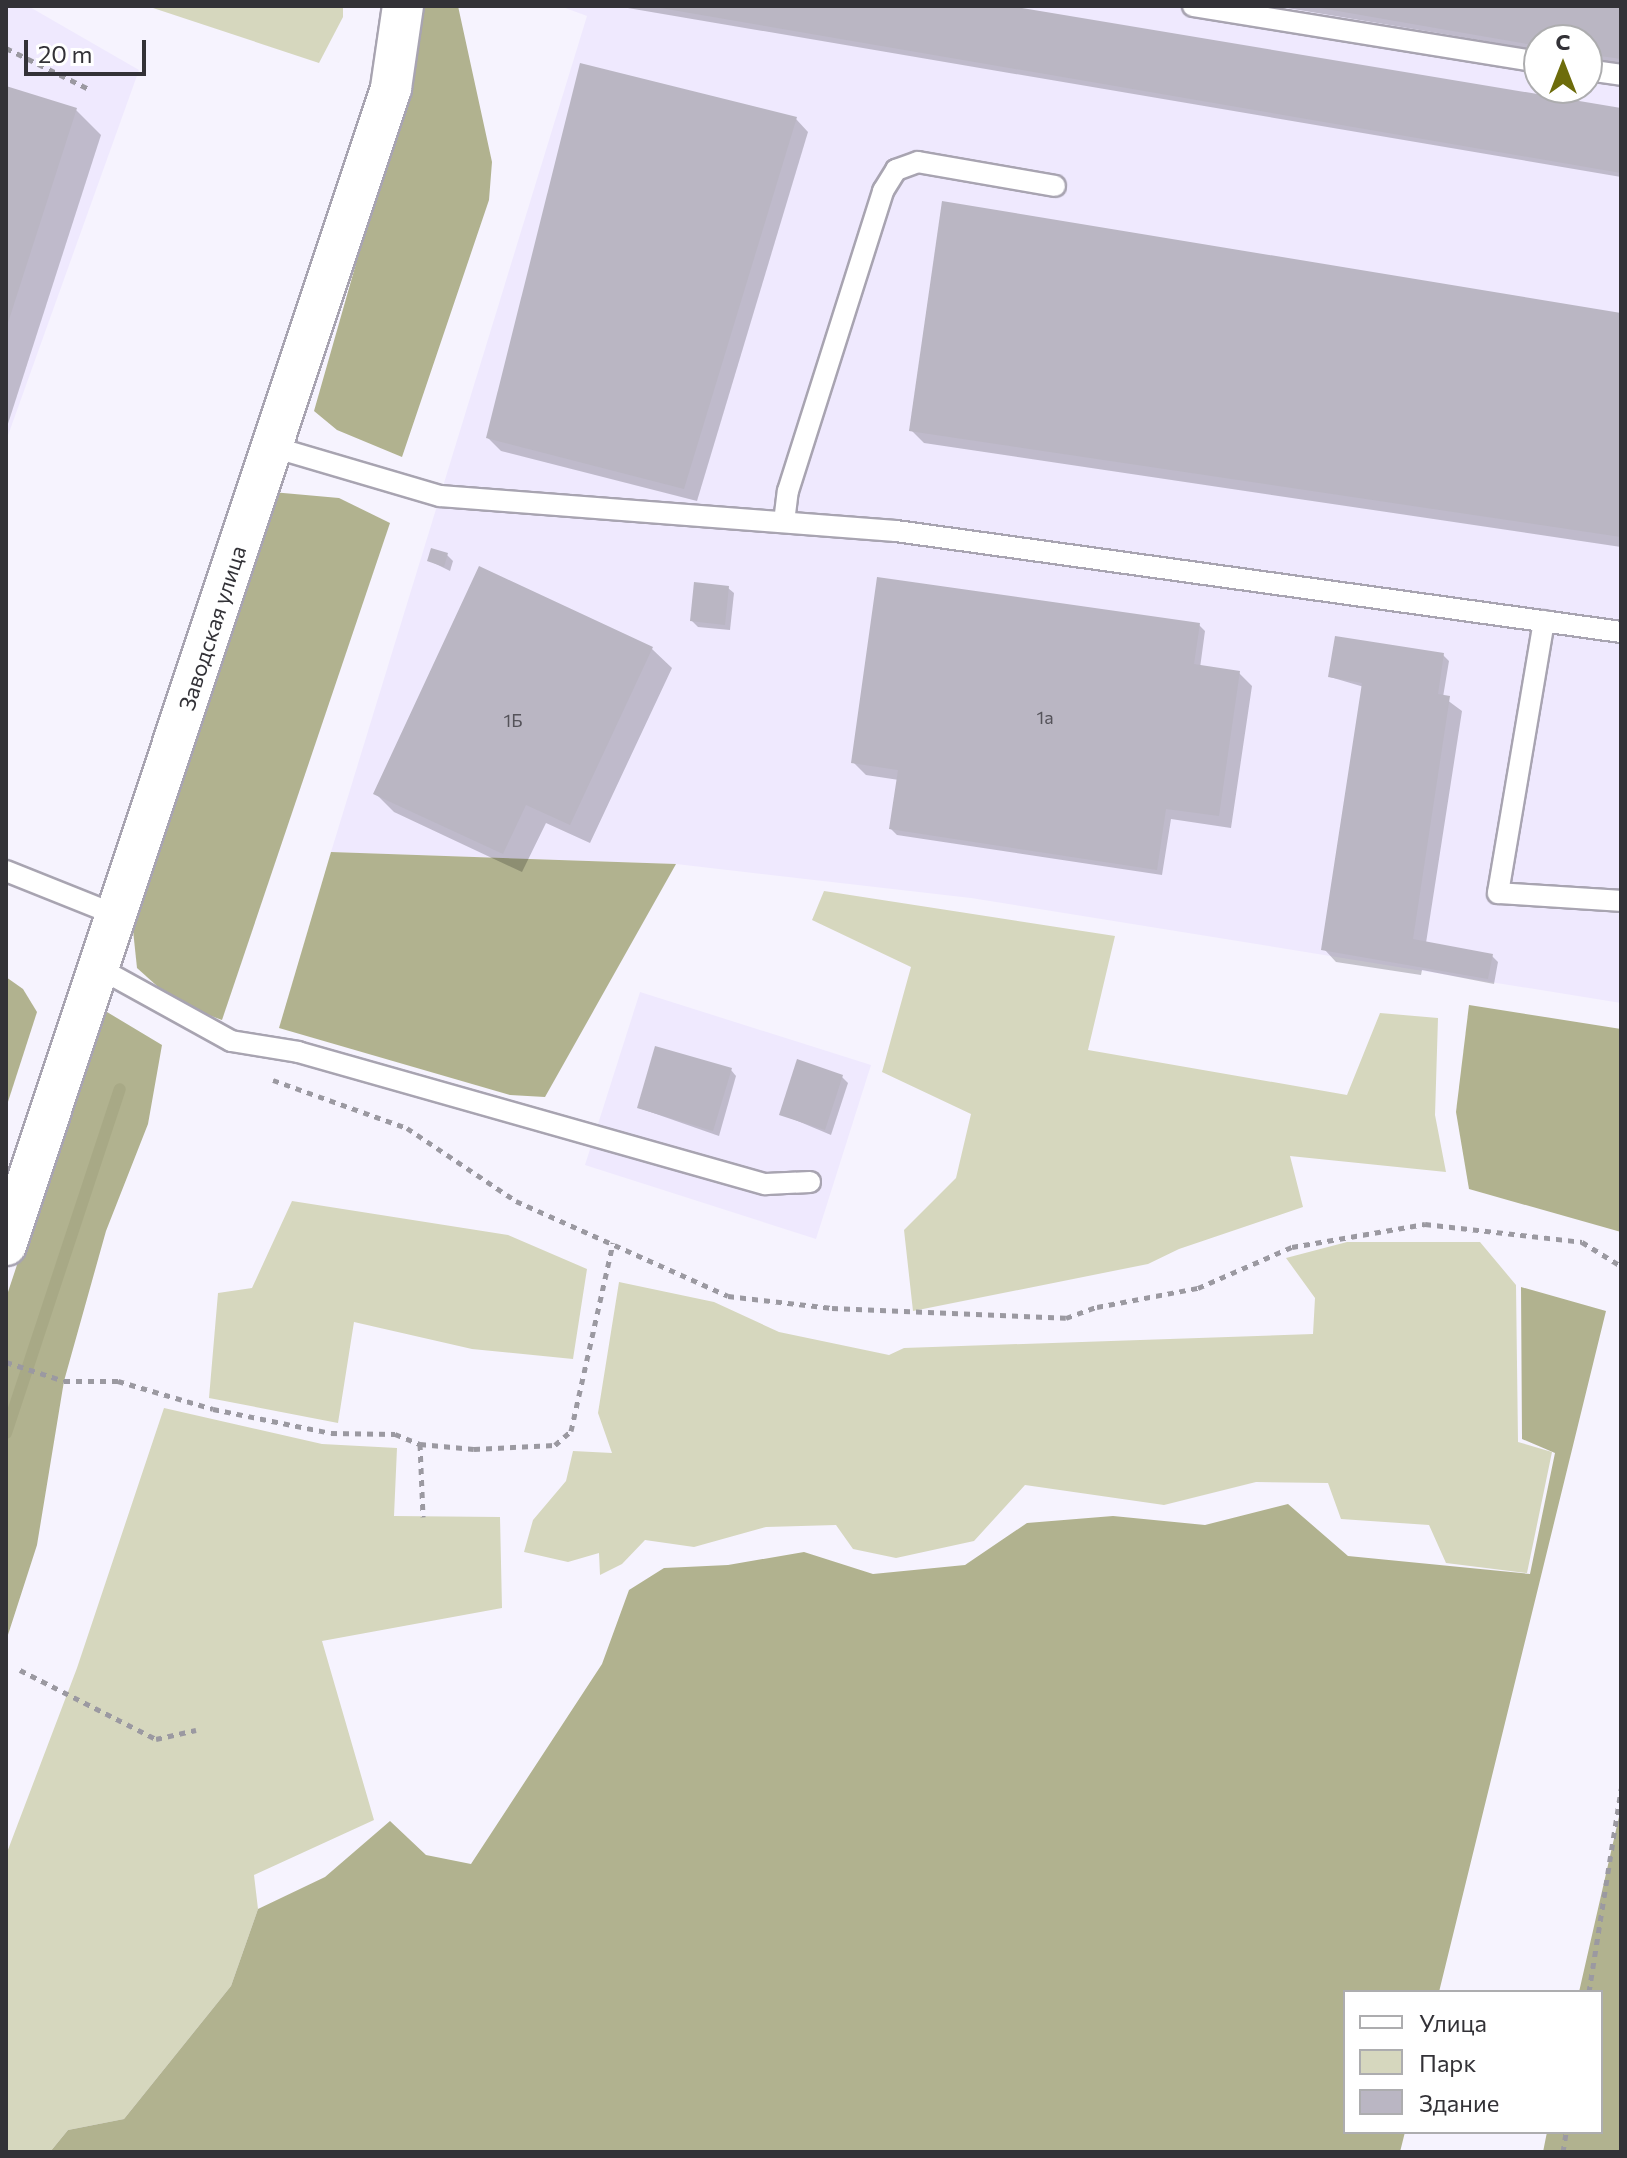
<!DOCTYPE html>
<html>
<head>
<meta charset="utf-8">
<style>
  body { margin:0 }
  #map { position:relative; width:1627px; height:2158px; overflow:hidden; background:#f6f3fe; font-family:Commissioner,sans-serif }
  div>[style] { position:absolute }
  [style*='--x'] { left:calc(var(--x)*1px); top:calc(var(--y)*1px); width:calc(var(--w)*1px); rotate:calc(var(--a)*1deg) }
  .built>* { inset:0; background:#efe9fe }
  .green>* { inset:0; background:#d6d7be }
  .forest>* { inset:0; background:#b1b28f }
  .shadow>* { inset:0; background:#0003 }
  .stream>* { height:12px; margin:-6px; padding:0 6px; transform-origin:6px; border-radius:6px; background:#a8a986 }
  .building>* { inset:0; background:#bab6c3 }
  .path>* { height:5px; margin-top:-2.5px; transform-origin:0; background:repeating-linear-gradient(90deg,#9b99a1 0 6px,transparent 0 12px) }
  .roads { filter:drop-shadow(2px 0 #a8a4b1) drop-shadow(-2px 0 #a8a4b1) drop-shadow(0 2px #a8a4b1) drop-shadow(0 -2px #a8a4b1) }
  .lane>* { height:20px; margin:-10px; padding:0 10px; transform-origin:10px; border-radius:10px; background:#fff }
  .street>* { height:40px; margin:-20px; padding:0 20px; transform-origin:20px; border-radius:20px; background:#fff }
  span { translate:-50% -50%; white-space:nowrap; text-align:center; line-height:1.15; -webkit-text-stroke:6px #fff; paint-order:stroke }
  .number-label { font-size:18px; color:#55535a }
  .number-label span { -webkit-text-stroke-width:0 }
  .street-label { font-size:22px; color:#333237 }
  .frame { position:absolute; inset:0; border:8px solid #333237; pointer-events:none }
  .legend { position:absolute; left:1343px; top:1990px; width:260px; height:144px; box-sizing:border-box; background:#fff; border:2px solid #adadaf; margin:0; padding:10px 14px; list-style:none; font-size:24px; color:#333237 }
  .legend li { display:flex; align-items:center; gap:16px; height:40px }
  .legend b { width:40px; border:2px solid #adadaf }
  .north { position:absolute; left:1523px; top:24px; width:80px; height:80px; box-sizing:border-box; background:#fff; border:2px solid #adadaf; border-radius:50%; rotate:0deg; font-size:22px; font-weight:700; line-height:32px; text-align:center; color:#333237 }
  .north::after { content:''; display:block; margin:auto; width:28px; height:36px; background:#6d6c0b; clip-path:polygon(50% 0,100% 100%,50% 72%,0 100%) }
  .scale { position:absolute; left:24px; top:40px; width:122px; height:36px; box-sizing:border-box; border:4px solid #333237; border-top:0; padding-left:10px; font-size:24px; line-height:28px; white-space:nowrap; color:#333237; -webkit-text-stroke:6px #fff; paint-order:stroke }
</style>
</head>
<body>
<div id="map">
  <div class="built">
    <i style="clip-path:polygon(6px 6px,28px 6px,139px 70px,6px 441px)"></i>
    <i style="clip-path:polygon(evenodd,560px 6px,1621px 6px,1621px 1003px,971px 898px,676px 864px,331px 852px,587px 16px,560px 6px,1539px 40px,1587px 40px,1587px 88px,1539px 88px,1539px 40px)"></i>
    <i style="clip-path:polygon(640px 992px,871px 1065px,816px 1239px,585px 1165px)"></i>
  </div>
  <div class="green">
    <i style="clip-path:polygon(147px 6px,343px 6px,343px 17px,319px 63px)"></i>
    <i style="clip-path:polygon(824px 891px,1115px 936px,1088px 1050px,1347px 1095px,1380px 1013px,1438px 1018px,1435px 1115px,1446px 1172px,1290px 1156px,1303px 1207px,1179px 1249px,1148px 1264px,913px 1311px,904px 1230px,956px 1178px,971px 1114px,882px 1072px,911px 967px,812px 920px)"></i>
    <i style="clip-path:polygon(292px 1201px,508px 1235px,587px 1269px,573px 1359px,472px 1349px,354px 1322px,338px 1423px,209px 1398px,218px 1293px,252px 1288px)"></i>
    <i style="clip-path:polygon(1347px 1242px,1480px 1242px,1516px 1285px,1518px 1442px,1552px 1452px,1527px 1573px,1446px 1563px,1429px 1525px,1341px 1519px,1328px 1483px,1256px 1482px,1164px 1505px,1025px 1485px,974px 1541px,896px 1558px,853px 1549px,836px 1525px,766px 1527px,694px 1547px,645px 1540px,622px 1564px,600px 1575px,599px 1553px,568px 1562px,524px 1552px,533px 1520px,566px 1481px,573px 1451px,612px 1453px,598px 1413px,619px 1282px,714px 1302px,779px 1332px,889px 1355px,904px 1348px,1313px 1334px,1315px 1298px,1286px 1258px)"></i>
    <i style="clip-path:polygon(164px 1408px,322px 1444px,397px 1448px,394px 1516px,500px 1517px,502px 1608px,322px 1641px,374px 1820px,254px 1875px,258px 1909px,231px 1986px,124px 2119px,68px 2130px,50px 2152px,6px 2152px,6px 1855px,77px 1668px)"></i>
  </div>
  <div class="forest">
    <i style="clip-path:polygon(418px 6px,458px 6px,492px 162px,489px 200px,402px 457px,337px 430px,314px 411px,408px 81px)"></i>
    <i style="clip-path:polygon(272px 492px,339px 498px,390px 523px,222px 1020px,176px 1003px,137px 968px,133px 930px)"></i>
    <i style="clip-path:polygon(331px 852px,676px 864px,545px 1097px,510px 1095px,279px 1028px)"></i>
    <i style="clip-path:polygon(6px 977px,23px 989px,37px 1012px,6px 1108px)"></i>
    <i style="clip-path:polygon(1469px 1005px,1621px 1029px,1621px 1232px,1469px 1189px,1456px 1112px)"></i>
    <i style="clip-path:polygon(102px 1009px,162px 1045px,148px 1124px,106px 1231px,64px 1381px,37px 1545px,6px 1641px,6px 1298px)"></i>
    <i style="clip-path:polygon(1521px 1287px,1606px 1311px,1439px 1992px,1345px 1992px,1345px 2132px,1405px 2132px,1400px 2152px,50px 2152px,68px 2130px,124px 2119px,231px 1986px,258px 1909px,325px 1877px,390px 1821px,426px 1855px,471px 1864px,602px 1664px,629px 1590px,664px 1568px,728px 1565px,804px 1552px,873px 1574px,965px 1565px,1027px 1523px,1113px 1516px,1205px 1525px,1288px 1504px,1348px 1556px,1530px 1574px,1555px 1453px,1522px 1439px)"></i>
    <i style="clip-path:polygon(1621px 1808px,1621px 2152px,1543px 2152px,1547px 2132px,1601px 2132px,1601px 1992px,1579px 1992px)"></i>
  </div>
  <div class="shadow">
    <i style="clip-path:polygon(616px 6px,998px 6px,1621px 110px,1621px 177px)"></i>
    <i style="clip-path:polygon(1275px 6px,1621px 6px,1621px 63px,1587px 58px,1587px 40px,1539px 40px,1539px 50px)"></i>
    <i style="clip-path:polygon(6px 88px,76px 110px,101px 135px,6px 430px)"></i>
    <i style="clip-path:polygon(796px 119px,808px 132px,697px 501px,501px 451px,488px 438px)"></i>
    <i style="clip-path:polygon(1621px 315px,1621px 547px,924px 443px,911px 430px)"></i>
    <i style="clip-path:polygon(447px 555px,453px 561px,450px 571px,430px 561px)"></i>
    <i style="clip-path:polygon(480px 569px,652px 649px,672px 668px,590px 843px,546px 823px,522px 872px,394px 812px,375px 793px)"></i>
    <i style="clip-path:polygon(728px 588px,734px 593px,730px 630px,698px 627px,692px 621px)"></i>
    <i style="clip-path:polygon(1199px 625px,1205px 631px,1200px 668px,1239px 673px,1252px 686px,1231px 828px,1171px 819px,1162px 875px,897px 835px,891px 829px,899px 780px,866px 775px,853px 762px)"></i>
    <i style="clip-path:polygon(1443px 655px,1449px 661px,1443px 697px,1462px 711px,1426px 943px,1492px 956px,1498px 962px,1494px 984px,1422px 970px,1421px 975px,1336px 962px,1324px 949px,1364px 687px,1330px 677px)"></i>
    <i style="clip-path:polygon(731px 1070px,736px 1076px,719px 1136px,639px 1108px)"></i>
    <i style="clip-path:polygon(842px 1077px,848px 1083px,831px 1135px,781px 1114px)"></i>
  </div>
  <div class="stream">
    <i style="--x:6;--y:1433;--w:362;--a:-71.7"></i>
  </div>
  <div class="building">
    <i style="clip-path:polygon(649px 6px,1010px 6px,1621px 108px,1621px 173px)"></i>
    <i style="clip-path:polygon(1309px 6px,1621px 6px,1621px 59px,1587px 54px,1587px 40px,1539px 40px,1539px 46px)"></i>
    <i style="clip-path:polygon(580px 63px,797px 117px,684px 489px,486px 438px)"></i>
    <i style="clip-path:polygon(6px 86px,77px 108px,7px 326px,6px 326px)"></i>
    <i style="clip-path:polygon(942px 201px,1621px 313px,1621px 537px,909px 431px)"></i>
    <i style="clip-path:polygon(431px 548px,448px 553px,444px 567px,427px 561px)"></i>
    <i style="clip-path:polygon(479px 566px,653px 647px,570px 825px,526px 805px,503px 854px,373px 794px)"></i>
    <i style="clip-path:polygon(877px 577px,1200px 623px,1194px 664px,1240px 671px,1219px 816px,1166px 809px,1157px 870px,889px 829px,898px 770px,851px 763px)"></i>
    <i style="clip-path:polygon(694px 582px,729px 586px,725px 625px,690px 621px)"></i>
    <i style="clip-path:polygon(1335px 636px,1444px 653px,1438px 694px,1450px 696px,1413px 939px,1493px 954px,1488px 979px,1321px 950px,1362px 683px,1328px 677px)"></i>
    <i style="clip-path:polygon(655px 1046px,732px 1068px,713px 1131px,637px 1108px)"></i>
    <i style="clip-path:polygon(797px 1059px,843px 1075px,825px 1130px,779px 1115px)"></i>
  </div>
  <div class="path">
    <i style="--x:6;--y:48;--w:93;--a:26.3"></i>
    <i style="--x:273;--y:1080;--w:142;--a:19.7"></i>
    <i style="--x:407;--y:1128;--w:131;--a:33.8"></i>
    <i style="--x:516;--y:1201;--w:232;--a:24.1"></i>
    <i style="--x:728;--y:1296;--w:105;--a:6.6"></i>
    <i style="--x:832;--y:1308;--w:234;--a:2.4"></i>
    <i style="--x:1066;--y:1318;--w:33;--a:-20"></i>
    <i style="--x:1097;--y:1307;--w:103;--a:-10.7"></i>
    <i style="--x:1198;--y:1288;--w:103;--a:-23.6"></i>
    <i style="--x:1292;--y:1247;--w:135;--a:-9.8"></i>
    <i style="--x:1425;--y:1224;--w:158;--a:6.5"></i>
    <i style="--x:1582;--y:1242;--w:46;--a:31.6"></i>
    <i style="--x:6;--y:1362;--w:61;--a:18.1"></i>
    <i style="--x:64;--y:1381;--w:54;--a:0"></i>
    <i style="--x:118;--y:1381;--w:99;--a:16.4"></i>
    <i style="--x:213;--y:1409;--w:120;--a:11.5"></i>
    <i style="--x:331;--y:1433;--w:64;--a:0.9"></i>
    <i style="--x:395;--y:1434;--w:27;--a:22"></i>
    <i style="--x:420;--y:1444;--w:73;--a:87.6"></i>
    <i style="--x:420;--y:1444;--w:54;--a:5.3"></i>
    <i style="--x:474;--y:1449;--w:81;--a:-2.8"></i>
    <i style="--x:555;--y:1445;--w:21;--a:-41"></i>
    <i style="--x:571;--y:1431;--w:193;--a:-77.4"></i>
    <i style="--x:20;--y:1670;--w:153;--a:26.9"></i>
    <i style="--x:156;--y:1739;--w:41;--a:-12.7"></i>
    <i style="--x:1589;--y:1992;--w:206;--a:-81"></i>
    <i style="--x:1563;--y:2152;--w:20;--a:-81"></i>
  </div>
  <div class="roads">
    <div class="lane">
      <i style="--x:1193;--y:6;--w:351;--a:9.2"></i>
      <i style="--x:1587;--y:70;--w:34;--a:8"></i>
      <i style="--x:273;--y:447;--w:174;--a:16.4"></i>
      <i style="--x:440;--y:496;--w:457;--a:4.4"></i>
      <i style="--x:896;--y:531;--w:732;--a:7.93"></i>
      <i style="--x:784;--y:522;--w:31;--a:-83"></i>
      <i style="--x:788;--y:491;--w:315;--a:-72.4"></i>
      <i style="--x:883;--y:191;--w:25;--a:-58"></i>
      <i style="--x:896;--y:170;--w:23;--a:-20"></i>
      <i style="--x:918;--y:162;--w:139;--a:9.9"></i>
      <i style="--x:1544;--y:621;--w:276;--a:99.6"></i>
      <i style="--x:1498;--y:893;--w:123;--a:3.7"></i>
      <i style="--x:6;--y:871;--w:118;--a:21.8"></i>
      <i style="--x:99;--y:968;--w:151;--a:28.9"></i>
      <i style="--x:231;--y:1041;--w:68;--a:9.3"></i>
      <i style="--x:298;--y:1052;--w:486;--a:15.8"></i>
      <i style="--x:766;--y:1184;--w:44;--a:-2.6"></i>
    </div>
    <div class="street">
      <i style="--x:6;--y:1245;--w:1219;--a:-71.59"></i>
      <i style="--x:391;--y:88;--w:83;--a:-81.7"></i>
    </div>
  </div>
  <div class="number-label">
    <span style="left:1045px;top:717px">1а</span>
    <span style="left:513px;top:720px">1Б</span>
  </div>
  <div class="street-label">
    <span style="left:212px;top:628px;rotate:-72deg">Заводская улица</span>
  </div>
  <div class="frame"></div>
  <ul class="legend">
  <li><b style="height:10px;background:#fff"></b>Улица</li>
  <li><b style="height:22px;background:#d6d7be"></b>Парк</li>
  <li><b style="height:22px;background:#bab6c3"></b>Здание</li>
  </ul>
  <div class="north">С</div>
  <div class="scale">20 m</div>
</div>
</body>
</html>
